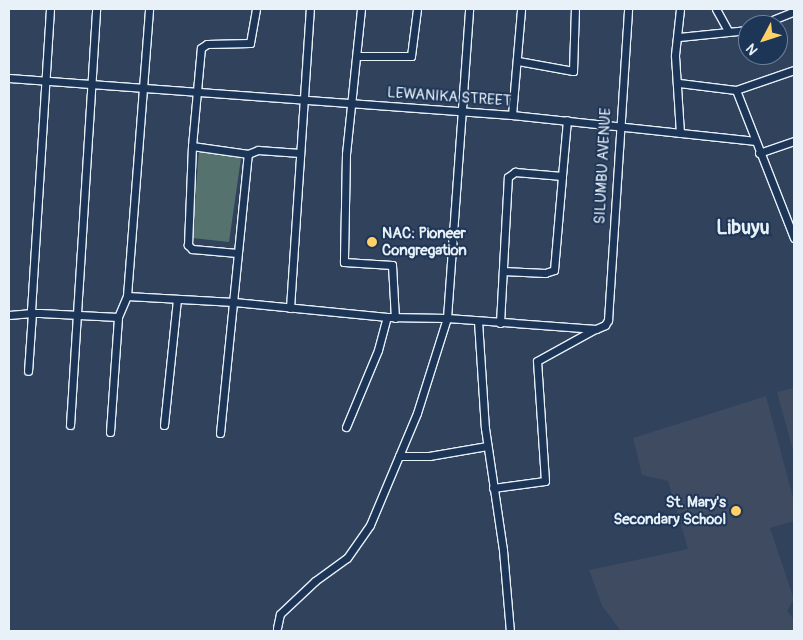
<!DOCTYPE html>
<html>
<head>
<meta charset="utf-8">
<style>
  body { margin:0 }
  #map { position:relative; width:803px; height:640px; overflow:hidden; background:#30425c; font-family:Pangolin,sans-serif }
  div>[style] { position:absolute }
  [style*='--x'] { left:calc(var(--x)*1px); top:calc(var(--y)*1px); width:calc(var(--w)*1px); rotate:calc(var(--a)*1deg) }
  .built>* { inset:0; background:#3e4b60 }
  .green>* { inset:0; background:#56726e }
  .roads { filter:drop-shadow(1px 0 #e8f1f8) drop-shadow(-1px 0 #e8f1f8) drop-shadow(0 1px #e8f1f8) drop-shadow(0 -1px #e8f1f8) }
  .minor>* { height:7px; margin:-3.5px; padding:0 3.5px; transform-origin:3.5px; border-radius:3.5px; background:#1d3557 }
  .dots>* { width:14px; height:14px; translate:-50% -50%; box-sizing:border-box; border:2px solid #1d3557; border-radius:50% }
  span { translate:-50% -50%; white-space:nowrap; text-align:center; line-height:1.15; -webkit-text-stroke:4px #1d3557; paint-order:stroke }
  .street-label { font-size:15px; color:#e8f1f8 }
  .poi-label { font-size:15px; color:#e8f1f8; font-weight:700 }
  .left { translate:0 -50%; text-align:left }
  .right { translate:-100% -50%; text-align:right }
  .district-label { font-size:20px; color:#e8f1f8; font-weight:700 }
  .frame { position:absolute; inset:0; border:10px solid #e8f1f8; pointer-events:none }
  .north { position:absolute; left:738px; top:15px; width:50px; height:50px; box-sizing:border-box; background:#1d3557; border:1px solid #6e8097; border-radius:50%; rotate:230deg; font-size:14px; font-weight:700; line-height:20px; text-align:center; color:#e8f1f8 }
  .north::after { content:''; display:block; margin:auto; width:18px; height:22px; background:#ffd166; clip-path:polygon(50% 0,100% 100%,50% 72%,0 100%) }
</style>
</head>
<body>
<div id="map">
  <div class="built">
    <i style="clip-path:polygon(794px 388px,794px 454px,777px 392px)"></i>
    <i style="clip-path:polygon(766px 396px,794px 501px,794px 521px,770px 528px,794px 599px,787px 611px,794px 619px,794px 631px,621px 631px,602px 606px,589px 570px,688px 549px,668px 481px,642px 475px,633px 438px)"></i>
  </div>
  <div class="green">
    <i style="clip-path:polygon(199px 151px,241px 158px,229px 242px,192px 238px)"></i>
  </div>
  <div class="roads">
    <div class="minor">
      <i style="--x:50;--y:9;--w:301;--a:93.6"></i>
      <i style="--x:31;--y:309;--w:4;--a:76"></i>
      <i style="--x:32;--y:313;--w:8;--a:0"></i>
      <i style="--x:40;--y:313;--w:78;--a:2.9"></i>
      <i style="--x:361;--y:9;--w:146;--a:95.9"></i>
      <i style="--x:346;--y:154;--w:108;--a:91.1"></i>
      <i style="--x:344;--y:262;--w:48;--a:3.6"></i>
      <i style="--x:392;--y:265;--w:53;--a:86.8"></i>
      <i style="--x:716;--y:9;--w:25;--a:61"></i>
      <i style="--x:760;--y:25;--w:37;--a:-22"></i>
      <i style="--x:679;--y:37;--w:69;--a:-5.8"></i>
      <i style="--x:359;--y:56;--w:52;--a:0"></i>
      <i style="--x:411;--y:56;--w:47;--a:-82.7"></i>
      <i style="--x:518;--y:61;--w:56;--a:10.3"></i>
      <i style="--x:573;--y:71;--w:62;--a:-88.2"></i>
      <i style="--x:9;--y:78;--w:504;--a:4.21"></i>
      <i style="--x:512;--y:115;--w:243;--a:6.1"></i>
      <i style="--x:679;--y:83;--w:57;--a:7"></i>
      <i style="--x:736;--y:90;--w:61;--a:-19"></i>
      <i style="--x:736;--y:90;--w:159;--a:68.6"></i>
      <i style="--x:512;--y:115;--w:106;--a:-85.1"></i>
      <i style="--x:680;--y:133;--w:78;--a:-93.7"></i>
      <i style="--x:675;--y:55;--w:46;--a:-83.8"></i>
      <i style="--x:192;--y:146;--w:57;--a:8.1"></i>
      <i style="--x:759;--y:153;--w:37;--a:-19"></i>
      <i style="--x:237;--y:253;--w:45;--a:-174.9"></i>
      <i style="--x:192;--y:249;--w:6;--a:-135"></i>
      <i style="--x:188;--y:245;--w:99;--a:-87.7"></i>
      <i style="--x:192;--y:146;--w:98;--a:-84.8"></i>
      <i style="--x:201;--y:48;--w:7;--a:-34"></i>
      <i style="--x:207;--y:44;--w:43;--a:-1.3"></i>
      <i style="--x:250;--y:43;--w:35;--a:-80"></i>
      <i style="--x:503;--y:271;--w:42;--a:2.7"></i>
      <i style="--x:545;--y:273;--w:9;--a:-18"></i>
      <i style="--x:554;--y:270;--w:94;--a:-85.1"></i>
      <i style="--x:127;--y:296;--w:107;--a:3.2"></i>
      <i style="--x:234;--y:302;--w:154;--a:5.6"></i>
      <i style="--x:387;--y:317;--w:60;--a:1"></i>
      <i style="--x:447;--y:318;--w:149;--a:4.2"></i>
      <i style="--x:596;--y:329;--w:10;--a:-24"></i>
      <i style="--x:605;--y:325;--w:6;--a:-59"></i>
      <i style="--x:608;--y:320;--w:312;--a:-86.3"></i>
      <i style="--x:290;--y:308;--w:300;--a:-86.2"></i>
      <i style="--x:9;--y:315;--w:23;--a:-5"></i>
      <i style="--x:32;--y:313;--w:58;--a:93.9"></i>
      <i style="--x:478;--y:321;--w:107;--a:86.3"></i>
      <i style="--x:485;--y:428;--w:123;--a:81.6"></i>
      <i style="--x:503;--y:550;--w:81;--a:85.1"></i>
      <i style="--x:500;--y:323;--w:146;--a:-86.9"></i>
      <i style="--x:508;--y:177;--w:9;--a:-36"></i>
      <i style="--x:515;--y:172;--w:47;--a:4.9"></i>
      <i style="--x:562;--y:176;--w:56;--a:-84.9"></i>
      <i style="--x:70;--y:425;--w:417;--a:-86.4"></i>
      <i style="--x:164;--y:425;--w:126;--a:-84.1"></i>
      <i style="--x:346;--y:427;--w:83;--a:-67.4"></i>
      <i style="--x:378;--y:350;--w:34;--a:-75"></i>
      <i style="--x:110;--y:432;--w:115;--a:-86"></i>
      <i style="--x:118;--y:317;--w:23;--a:-67"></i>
      <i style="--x:127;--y:296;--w:288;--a:-85.6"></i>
      <i style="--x:220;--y:433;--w:280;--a:-84.3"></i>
      <i style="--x:248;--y:154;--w:11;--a:-22"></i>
      <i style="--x:258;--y:150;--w:42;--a:4.1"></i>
      <i style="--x:399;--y:456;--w:30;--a:0"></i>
      <i style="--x:429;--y:456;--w:59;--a:-9.8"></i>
      <i style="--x:493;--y:488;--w:52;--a:-7.7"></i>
      <i style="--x:545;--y:481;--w:120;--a:-93.8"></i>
      <i style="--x:537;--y:361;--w:66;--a:-28.9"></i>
      <i style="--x:277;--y:628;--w:14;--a:-78"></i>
      <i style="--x:280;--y:614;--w:48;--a:-43.3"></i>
      <i style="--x:315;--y:581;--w:39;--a:-36"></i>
      <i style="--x:347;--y:558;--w:40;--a:-55.1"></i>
      <i style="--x:370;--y:525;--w:121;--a:-67.2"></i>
      <i style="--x:417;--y:413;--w:100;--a:-72.5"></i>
      <i style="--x:447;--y:318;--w:310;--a:-85.9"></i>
    </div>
  </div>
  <div class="dots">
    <i style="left:372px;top:242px;background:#ffd166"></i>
    <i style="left:736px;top:511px;background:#ffd166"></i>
  </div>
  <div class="street-label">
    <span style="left:449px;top:97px;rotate:4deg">LEWANIKA STREET</span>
    <span style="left:603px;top:166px;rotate:-87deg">SILUMBU AVENUE</span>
  </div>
  <div class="poi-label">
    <span class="left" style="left:382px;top:242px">NAC: Pioneer<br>Congregation</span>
    <span class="right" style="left:726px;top:511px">St. Mary's<br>Secondary School</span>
  </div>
  <div class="district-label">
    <span style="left:743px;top:227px">Libuyu</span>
  </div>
  <div class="frame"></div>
  <div class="north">N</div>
</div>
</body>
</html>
